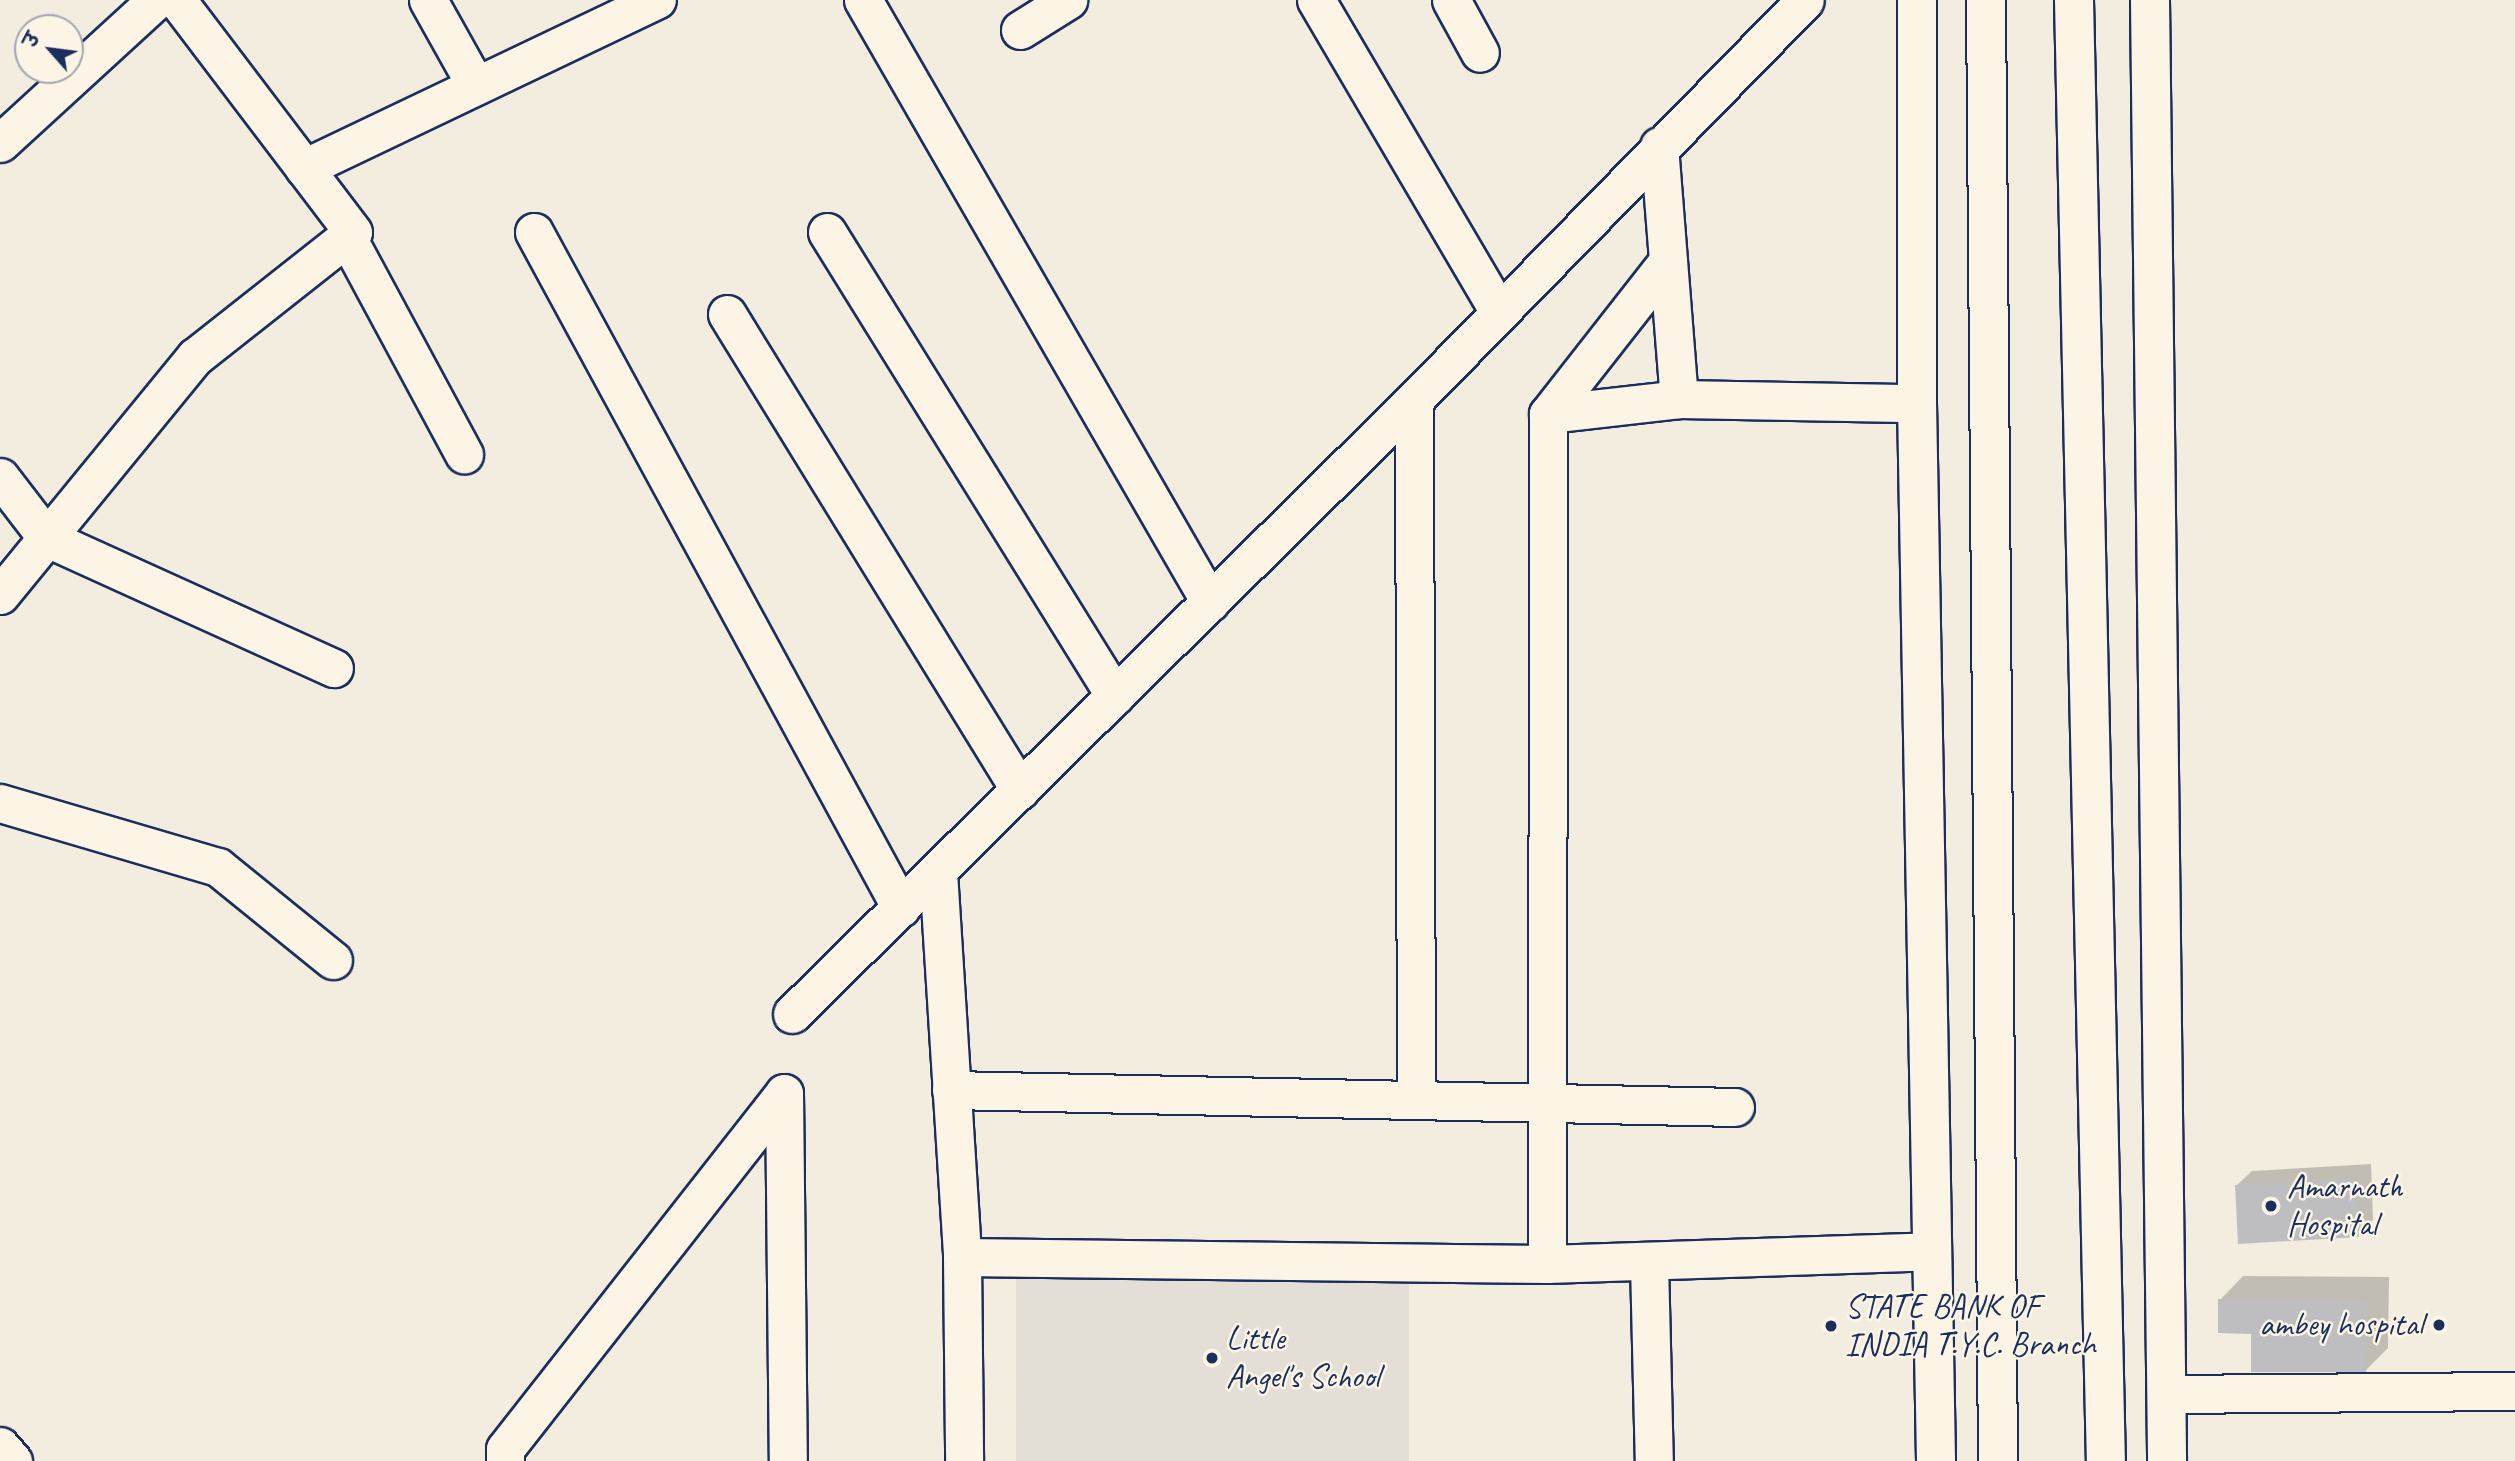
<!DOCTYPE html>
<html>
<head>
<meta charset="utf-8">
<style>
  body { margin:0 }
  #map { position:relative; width:2515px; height:1461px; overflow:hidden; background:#f3ede0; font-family:Caveat,"Playpen Sans Deva",sans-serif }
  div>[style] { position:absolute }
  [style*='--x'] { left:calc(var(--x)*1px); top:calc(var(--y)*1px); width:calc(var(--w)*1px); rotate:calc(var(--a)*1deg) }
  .built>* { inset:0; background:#e3dfd6 }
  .shadow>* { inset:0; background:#0003 }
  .building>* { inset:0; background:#bebec0 }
  .roads { filter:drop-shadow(2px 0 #1b2f5e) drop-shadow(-2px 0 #1b2f5e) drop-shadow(0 2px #1b2f5e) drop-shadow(0 -2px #1b2f5e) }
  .street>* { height:37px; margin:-18.5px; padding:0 18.5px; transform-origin:18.5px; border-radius:18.5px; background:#fcf5e5 }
  .primary>* { height:38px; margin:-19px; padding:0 19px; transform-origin:19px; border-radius:19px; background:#fcf5e5 }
  .highway>* { height:38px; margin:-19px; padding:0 19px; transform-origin:19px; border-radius:19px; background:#fcf5e5 }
  .dots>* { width:19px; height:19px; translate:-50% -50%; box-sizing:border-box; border:4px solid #fcf5e5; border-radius:50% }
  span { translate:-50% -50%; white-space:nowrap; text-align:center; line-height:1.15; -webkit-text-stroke:5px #fcf5e5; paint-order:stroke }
  .poi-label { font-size:33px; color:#1b2f5e }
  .left { translate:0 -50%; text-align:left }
  .right { translate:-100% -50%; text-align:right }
  .north { position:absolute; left:14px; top:14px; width:70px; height:70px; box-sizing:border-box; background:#fcf5e5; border:2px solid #a2a6af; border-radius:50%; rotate:298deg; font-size:19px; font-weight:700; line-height:28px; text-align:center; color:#1b2f5e }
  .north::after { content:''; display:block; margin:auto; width:24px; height:32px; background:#1b2f5e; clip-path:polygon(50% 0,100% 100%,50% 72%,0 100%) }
</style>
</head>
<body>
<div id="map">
  <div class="built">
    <i style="clip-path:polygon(1016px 1253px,1409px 1255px,1409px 1461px,1016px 1461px)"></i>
  </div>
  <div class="shadow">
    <i style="clip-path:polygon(2371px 1164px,2373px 1220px,2358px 1235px,2236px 1186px,2252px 1171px)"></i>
    <i style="clip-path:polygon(2243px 1276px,2389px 1277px,2388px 1348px,2365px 1371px,2253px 1332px,2220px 1300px)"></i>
  </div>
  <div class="building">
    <i style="clip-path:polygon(2356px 1178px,2359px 1237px,2238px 1244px,2235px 1185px)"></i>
    <i style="clip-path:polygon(2218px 1299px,2367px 1300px,2366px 1372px,2251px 1372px,2251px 1334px,2218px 1333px)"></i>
  </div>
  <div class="roads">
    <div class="street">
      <i style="--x:428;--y:0;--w:98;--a:60.8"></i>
      <i style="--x:863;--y:0;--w:695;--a:60.04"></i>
      <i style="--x:1316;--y:0;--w:362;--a:59.6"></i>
      <i style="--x:1451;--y:0;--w:60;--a:61.3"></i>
      <i style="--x:1020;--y:30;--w:57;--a:-32"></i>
      <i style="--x:0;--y:143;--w:212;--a:-42.5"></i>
      <i style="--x:1659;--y:146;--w:254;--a:85.5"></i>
      <i style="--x:1679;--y:399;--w:238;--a:1"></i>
      <i style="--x:304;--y:168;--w:391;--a:-25.5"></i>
      <i style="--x:534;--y:232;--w:769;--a:61.5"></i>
      <i style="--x:827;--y:232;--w:546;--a:58.17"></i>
      <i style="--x:347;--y:237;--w:247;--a:61.7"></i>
      <i style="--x:727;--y:314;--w:559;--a:58.39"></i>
      <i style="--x:1414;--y:400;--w:700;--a:89.84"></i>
      <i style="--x:1548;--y:414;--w:132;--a:-6.5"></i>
      <i style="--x:0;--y:477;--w:77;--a:52.4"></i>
      <i style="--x:47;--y:538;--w:315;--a:24.4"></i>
      <i style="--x:0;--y:595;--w:308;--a:-50.7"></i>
      <i style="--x:195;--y:357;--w:201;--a:-38.3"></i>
      <i style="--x:353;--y:232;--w:291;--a:-127.2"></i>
      <i style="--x:0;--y:803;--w:227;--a:16.4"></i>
      <i style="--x:218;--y:867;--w:148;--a:39"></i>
      <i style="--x:938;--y:872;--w:386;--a:86.4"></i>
      <i style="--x:962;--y:1257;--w:204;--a:89.4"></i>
      <i style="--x:792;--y:1014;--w:874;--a:-44.63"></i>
      <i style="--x:1414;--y:400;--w:559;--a:-45.65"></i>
      <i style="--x:951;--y:1090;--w:784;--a:1.24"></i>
      <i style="--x:784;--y:1093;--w:368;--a:89.4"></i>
      <i style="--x:962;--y:1257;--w:585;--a:0.69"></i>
      <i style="--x:1547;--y:1264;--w:384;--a:-1.9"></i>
      <i style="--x:1649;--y:1263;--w:198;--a:88.6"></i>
      <i style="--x:1547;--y:1264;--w:850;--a:-89.93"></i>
      <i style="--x:1548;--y:414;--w:194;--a:-51.9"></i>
      <i style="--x:2167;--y:1394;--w:348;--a:-0.5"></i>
      <i style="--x:0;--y:1446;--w:20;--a:49"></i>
      <i style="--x:505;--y:1461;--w:12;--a:-90"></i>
      <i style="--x:505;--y:1449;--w:452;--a:-51.9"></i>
    </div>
    <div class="primary">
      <i style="--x:1917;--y:0;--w:403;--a:90"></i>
      <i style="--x:1917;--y:403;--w:1058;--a:88.97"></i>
      <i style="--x:2150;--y:0;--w:1461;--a:89.33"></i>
    </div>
    <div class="highway">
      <i style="--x:1986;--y:0;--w:1461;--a:89.53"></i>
      <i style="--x:2074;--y:0;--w:1461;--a:88.75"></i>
    </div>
  </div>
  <div class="dots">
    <i style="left:2271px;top:1206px;background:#1b2f5e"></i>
    <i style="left:2439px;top:1325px;background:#1b2f5e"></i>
    <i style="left:1831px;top:1326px;background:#1b2f5e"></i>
    <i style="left:1212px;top:1358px;background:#1b2f5e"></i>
  </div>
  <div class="poi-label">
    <span class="left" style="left:2287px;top:1206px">Amarnath<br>Hospital</span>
    <span class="left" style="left:1845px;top:1326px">STATE BANK OF<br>INDIA T.Y.C. Branch</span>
    <span class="right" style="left:2423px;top:1325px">ambey hospital</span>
    <span class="left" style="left:1226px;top:1358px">Little<br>Angel's School</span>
  </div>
  <div class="north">उ</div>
</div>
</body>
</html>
